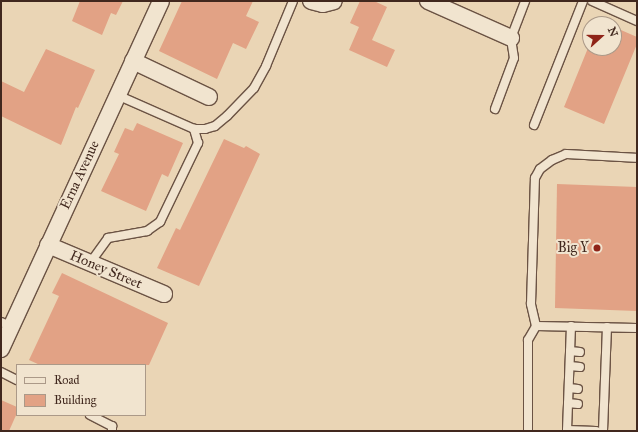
<!DOCTYPE html>
<html>
<head>
<meta charset="utf-8">
<style>
  body { margin:0 }
  #map { position:relative; width:638px; height:432px; overflow:hidden; background:#ead5b5; font-family:"IM FELL Great Primer",serif }
  div>[style] { position:absolute }
  [style*='--x'] { left:calc(var(--x)*1px); top:calc(var(--y)*1px); width:calc(var(--w)*1px); rotate:calc(var(--a)*1deg) }
  .building>* { inset:0; background:#e2a285 }
  .roads { filter:drop-shadow(1px 0 #6b5344) drop-shadow(-1px 0 #6b5344) drop-shadow(0 1px #6b5344) drop-shadow(0 -1px #6b5344) }
  .lane>* { height:8px; margin:-4px; padding:0 4px; transform-origin:4px; border-radius:4px; background:#f1e4cf }
  .street>* { height:16px; margin:-8px; padding:0 8px; transform-origin:8px; border-radius:8px; background:#f1e4cf }
  .dots>* { width:11px; height:11px; translate:-50% -50%; box-sizing:border-box; border:2px solid #f1e4cf; border-radius:50% }
  span { translate:-50% -50%; white-space:nowrap; text-align:center; line-height:1.15; -webkit-text-stroke:4px #f1e4cf; paint-order:stroke }
  .street-label { font-size:14px; color:#41281e }
  .poi-label { font-size:14px; color:#41281e }
  .right { translate:-100% -50%; text-align:right }
  .frame { position:absolute; inset:0; border:2px solid #41281e; pointer-events:none }
  .legend { position:absolute; left:16px; top:364px; width:130px; height:52px; box-sizing:border-box; background:#f1e4cf; border:1px solid #ab9988; margin:0; padding:5px 7px; list-style:none; font-size:12px; color:#41281e }
  .legend li { display:flex; align-items:center; gap:8px; height:20px }
  .legend b { width:20px; border:1px solid #ab9988 }
  .north { position:absolute; left:582px; top:16px; width:40px; height:40px; box-sizing:border-box; background:#f1e4cf; border:1px solid #ab9988; border-radius:50%; rotate:69deg; font-size:11px; font-weight:700; line-height:16px; text-align:center; color:#41281e }
  .north::after { content:''; display:block; margin:auto; width:14px; height:18px; background:#8f2418; clip-path:polygon(50% 0,100% 100%,50% 72%,0 100%) }
</style>
</head>
<body>
<div id="map">
  <div class="building">
    <i style="clip-path:polygon(80px 1px,123px 1px,116px 15px,111px 13px,102px 35px,72px 21px)"></i>
    <i style="clip-path:polygon(182px 1px,253px 1px,246px 16px,259px 22px,246px 49px,233px 43px,217px 79px,159px 51px)"></i>
    <i style="clip-path:polygon(360px 1px,374px 1px,387px 7px,372px 40px,395px 50px,387px 67px,349px 50px,359px 27px,350px 23px)"></i>
    <i style="clip-path:polygon(614px 27px,637px 37px,637px 44px,604px 124px,564px 107px,588px 48px,614px 48px)"></i>
    <i style="clip-path:polygon(46px 49px,95px 70px,78px 108px,76px 107px,61px 145px,1px 116px,1px 81px,24px 92px)"></i>
    <i style="clip-path:polygon(137px 123px,183px 143px,168px 177px,162px 174px,146px 211px,101px 191px,119px 154px,114px 152px,125px 128px,133px 131px)"></i>
    <i style="clip-path:polygon(224px 139px,244px 148px,246px 146px,260px 154px,199px 286px,157px 268px,176px 228px,180px 230px)"></i>
    <i style="clip-path:polygon(557px 184px,637px 187px,637px 311px,555px 308px)"></i>
    <i style="clip-path:polygon(62px 273px,168px 323px,149px 365px,40px 365px,29px 360px,59px 296px,52px 293px)"></i>
    <i style="clip-path:polygon(1px 400px,17px 407px,17px 413px,9px 431px,1px 431px)"></i>
  </div>
  <div class="roads">
    <div class="lane">
      <i style="--x:592;--y:1;--w:49;--a:24"></i>
      <i style="--x:117;--y:95;--w:84;--a:23.8"></i>
      <i style="--x:194;--y:129;--w:11;--a:0"></i>
      <i style="--x:205;--y:129;--w:10;--a:-17"></i>
      <i style="--x:215;--y:126;--w:16;--a:-40"></i>
      <i style="--x:227;--y:116;--w:39;--a:-46"></i>
      <i style="--x:254;--y:88;--w:25;--a:-61"></i>
      <i style="--x:266;--y:66;--w:70;--a:-67.4"></i>
      <i style="--x:495;--y:109;--w:54;--a:-69.6"></i>
      <i style="--x:514;--y:58;--w:20;--a:-99"></i>
      <i style="--x:511;--y:38;--w:40;--a:-69"></i>
      <i style="--x:534;--y:125;--w:133;--a:-68.4"></i>
      <i style="--x:90;--y:263;--w:31;--a:-54"></i>
      <i style="--x:108;--y:238;--w:40;--a:-10"></i>
      <i style="--x:147;--y:231;--w:16;--a:-35"></i>
      <i style="--x:160;--y:222;--w:88;--a:-64.3"></i>
      <i style="--x:198;--y:143;--w:15;--a:-106"></i>
      <i style="--x:1;--y:322;--w:11;--a:22"></i>
      <i style="--x:536;--y:326;--w:101;--a:1.1"></i>
      <i style="--x:571;--y:326;--w:104;--a:92.2"></i>
      <i style="--x:567;--y:430;--w:29;--a:2"></i>
      <i style="--x:570;--y:351;--w:10;--a:6"></i>
      <i style="--x:570;--y:366;--w:10;--a:6"></i>
      <i style="--x:1;--y:372;--w:18;--a:27"></i>
      <i style="--x:569;--y:388;--w:9;--a:6"></i>
      <i style="--x:568;--y:403;--w:10;--a:6"></i>
      <i style="--x:90;--y:415;--w:25;--a:27"></i>
      <i style="--x:112;--y:426;--w:5;--a:90"></i>
      <i style="--x:528;--y:431;--w:91;--a:-90"></i>
      <i style="--x:528;--y:340;--w:16;--a:-60"></i>
      <i style="--x:536;--y:326;--w:23;--a:-103"></i>
      <i style="--x:531;--y:304;--w:126;--a:-88.2"></i>
      <i style="--x:535;--y:178;--w:10;--a:-61"></i>
      <i style="--x:540;--y:169;--w:15;--a:-37"></i>
      <i style="--x:552;--y:160;--w:15;--a:-23"></i>
      <i style="--x:566;--y:154;--w:71;--a:3.2"></i>
      <i style="--x:603;--y:431;--w:104;--a:-87.8"></i>
    </div>
    <div class="street">
      <i style="--x:311;--y:1;--w:12;--a:14"></i>
      <i style="--x:323;--y:4;--w:11;--a:-15"></i>
      <i style="--x:428;--y:1;--w:91;--a:24"></i>
      <i style="--x:133;--y:61;--w:84;--a:25.3"></i>
      <i style="--x:48;--y:245;--w:126;--a:22.9"></i>
      <i style="--x:1;--y:349;--w:383;--a:-65.3"></i>
    </div>
  </div>
  <div class="dots">
    <i style="left:597px;top:248px;background:#8f2418"></i>
  </div>
  <div class="street-label">
    <span style="left:80px;top:175px;rotate:-65deg">Erna Avenue</span>
    <span style="left:106px;top:270px;rotate:23deg">Honey Street</span>
  </div>
  <div class="poi-label">
    <span class="right" style="left:589px;top:248px">Big Y</span>
  </div>
  <div class="frame"></div>
  <ul class="legend">
  <li><b style="height:5px;background:#f1e4cf"></b>Road</li>
  <li><b style="height:11px;background:#e2a285"></b>Building</li>
  </ul>
  <div class="north">N</div>
</div>
</body>
</html>
